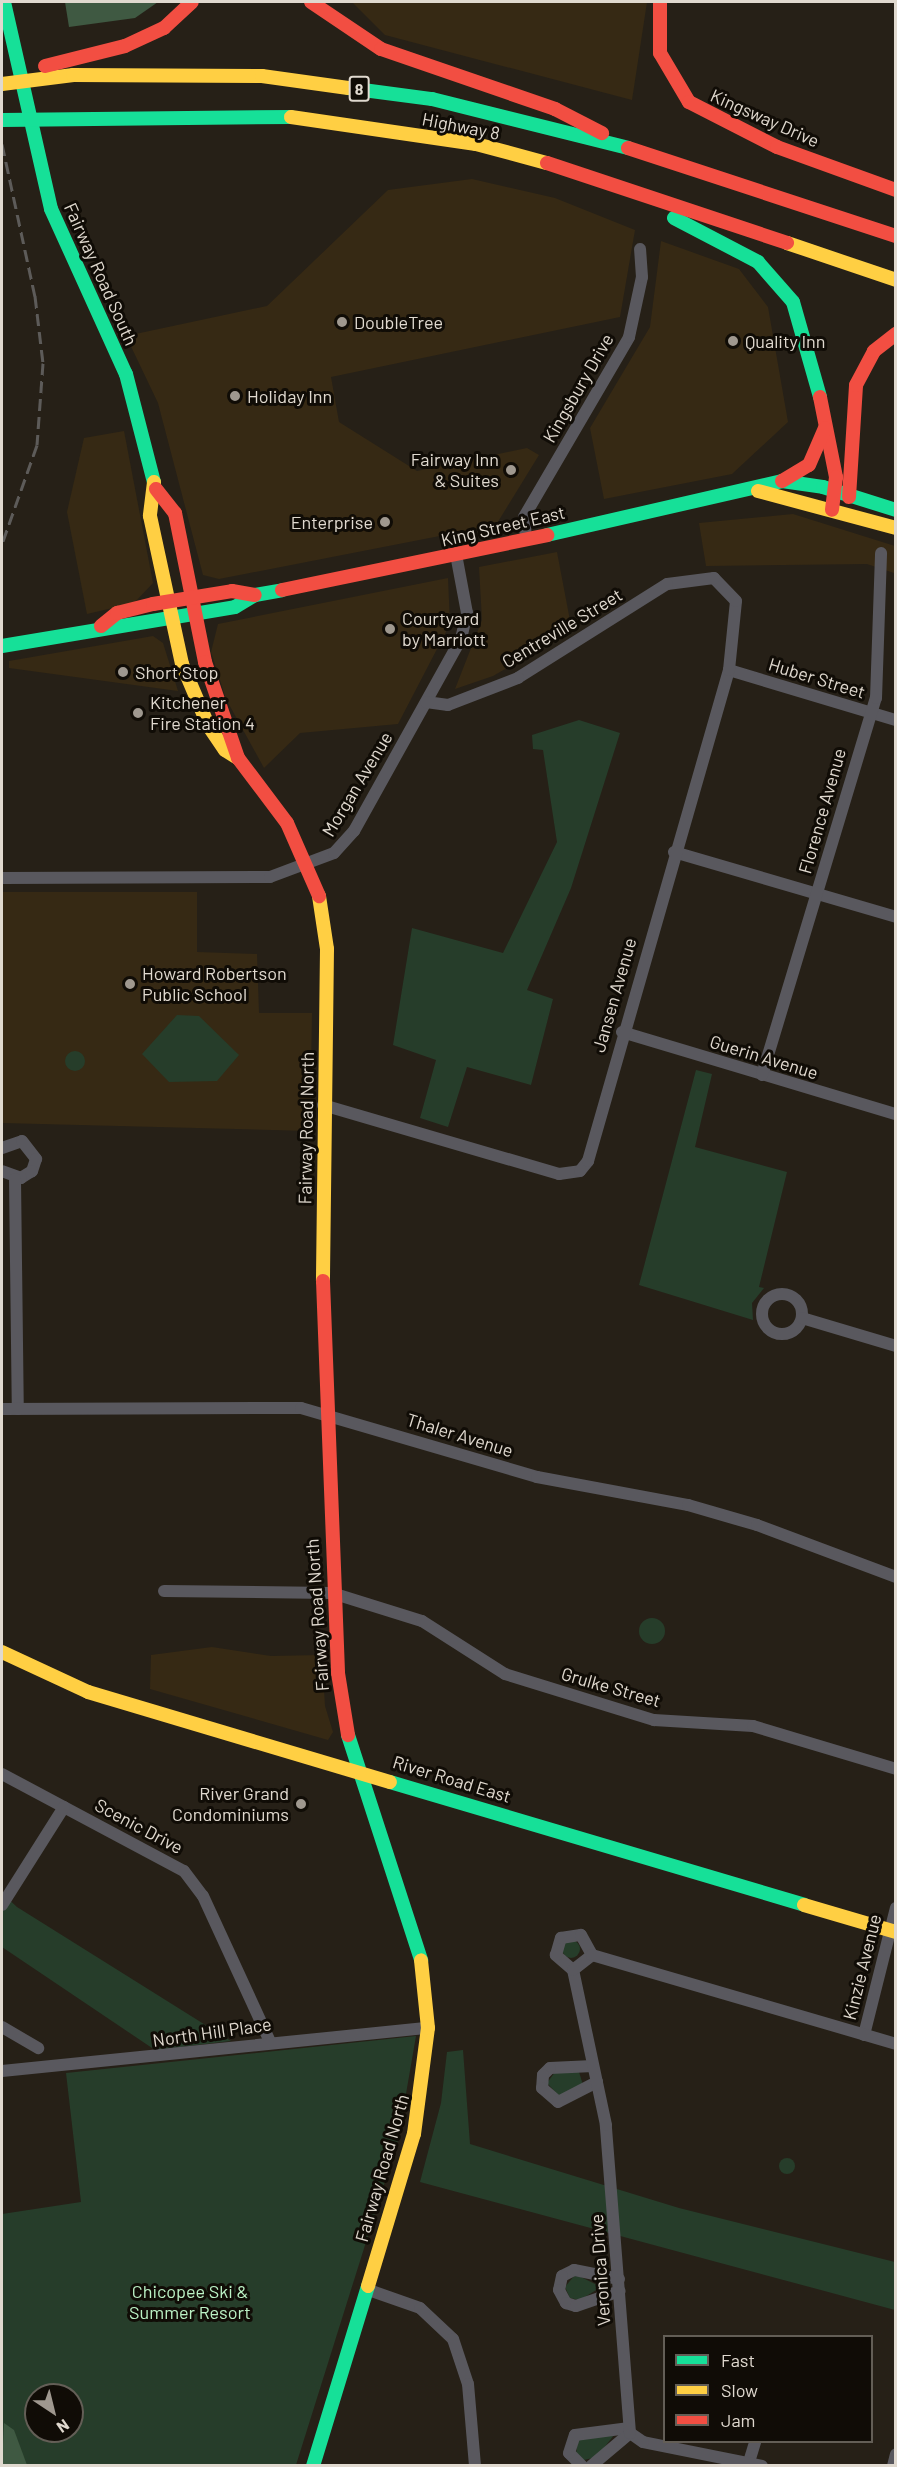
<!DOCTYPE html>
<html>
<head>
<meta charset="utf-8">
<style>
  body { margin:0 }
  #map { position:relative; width:897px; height:2467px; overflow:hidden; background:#262017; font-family:Barlow,sans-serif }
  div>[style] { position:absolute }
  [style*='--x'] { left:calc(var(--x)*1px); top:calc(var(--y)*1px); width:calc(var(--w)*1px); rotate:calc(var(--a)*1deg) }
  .built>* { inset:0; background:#362914 }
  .green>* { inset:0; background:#263d2a }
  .round { border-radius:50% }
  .forest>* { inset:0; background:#3f5942 }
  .street>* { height:12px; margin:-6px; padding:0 6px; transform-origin:6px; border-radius:6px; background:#59585e }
  .street>.ring { margin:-6px; padding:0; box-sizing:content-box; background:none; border:12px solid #59585e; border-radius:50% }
  .fast>* { height:14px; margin:-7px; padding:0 7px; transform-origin:7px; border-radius:7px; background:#16e098 }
  .slow>* { height:14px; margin:-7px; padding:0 7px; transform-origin:7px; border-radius:7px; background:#ffcf43 }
  .jam>* { height:14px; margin:-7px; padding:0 7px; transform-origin:7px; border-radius:7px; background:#f24e42 }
  .rail>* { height:3px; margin-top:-1.5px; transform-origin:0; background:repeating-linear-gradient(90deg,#5d5b59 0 12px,transparent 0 18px) }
  .dots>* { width:16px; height:16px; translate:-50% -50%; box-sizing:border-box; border:3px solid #100c06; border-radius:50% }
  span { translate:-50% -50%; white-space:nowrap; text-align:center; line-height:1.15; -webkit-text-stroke:6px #100c06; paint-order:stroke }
  .shield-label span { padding:2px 4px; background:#100c06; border:2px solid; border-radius:4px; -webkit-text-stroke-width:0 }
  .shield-label { font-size:16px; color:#e0d9cf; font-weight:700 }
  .street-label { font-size:18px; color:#e0d9cf }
  .poi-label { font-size:18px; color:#e0d9cf }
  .left { translate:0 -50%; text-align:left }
  .right { translate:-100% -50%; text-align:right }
  .park-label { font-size:18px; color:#bbf2c5 }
  .frame { position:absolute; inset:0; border:3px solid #e0d9cf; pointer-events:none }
  .legend { position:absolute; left:663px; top:2335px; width:210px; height:108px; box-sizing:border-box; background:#100c06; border:2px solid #635e56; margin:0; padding:8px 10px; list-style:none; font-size:18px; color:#e0d9cf }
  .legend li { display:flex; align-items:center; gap:12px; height:30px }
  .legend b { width:30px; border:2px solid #635e56 }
  .north { position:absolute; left:24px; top:2383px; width:60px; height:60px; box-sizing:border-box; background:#100c06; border:2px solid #635e56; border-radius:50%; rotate:145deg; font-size:16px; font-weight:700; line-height:24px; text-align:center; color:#e0d9cf }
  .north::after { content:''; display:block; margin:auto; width:21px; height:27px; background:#9f988f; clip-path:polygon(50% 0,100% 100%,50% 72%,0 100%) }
</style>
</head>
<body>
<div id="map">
  <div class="built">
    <i style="clip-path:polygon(352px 2px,647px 2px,632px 100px,385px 35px)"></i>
    <i style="clip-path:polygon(472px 179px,555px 198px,635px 230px,620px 317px,331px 377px,339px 422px,417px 471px,527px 448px,539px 455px,496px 525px,219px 579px,203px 575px,158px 403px,126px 336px,267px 306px,388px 190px)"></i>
    <i style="clip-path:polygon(661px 241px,739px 269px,768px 307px,788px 422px,732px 474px,604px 499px,590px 428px,650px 327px)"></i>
    <i style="clip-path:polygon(124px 431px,153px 583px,134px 603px,87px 614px,67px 512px,84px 438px)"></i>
    <i style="clip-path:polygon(793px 514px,895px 546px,895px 616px,894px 573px,867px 564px,706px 566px,699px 523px)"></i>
    <i style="clip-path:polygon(557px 552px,572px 631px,493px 676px,455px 689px,482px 620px,479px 567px)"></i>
    <i style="clip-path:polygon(448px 578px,450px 624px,398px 724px,300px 733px,264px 768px,226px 699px,211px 652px,218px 624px)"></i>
    <i style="clip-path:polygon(153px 636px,163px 643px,178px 691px,9px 668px,9px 661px)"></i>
    <i style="clip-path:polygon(2px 892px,197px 892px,197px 952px,257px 954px,259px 1013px,312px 1013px,310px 1131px,2px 1123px)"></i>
    <i style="clip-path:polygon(212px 1647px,271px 1656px,322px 1655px,325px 1706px,333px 1732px,328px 1740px,150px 1689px,151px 1655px)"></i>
  </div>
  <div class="green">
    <i style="clip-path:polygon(579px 720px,620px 733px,571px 888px,527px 990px,553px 999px,531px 1085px,467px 1067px,448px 1127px,420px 1118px,436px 1060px,393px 1045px,412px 928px,503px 953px,557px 842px,543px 750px,533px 749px,532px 735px)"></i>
    <i style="clip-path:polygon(177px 1015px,199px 1016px,239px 1055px,217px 1081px,169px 1082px,142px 1054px)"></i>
    <i class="round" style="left:65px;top:1051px;width:20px;height:20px"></i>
    <i style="clip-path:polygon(696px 1070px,712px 1074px,695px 1147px,787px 1172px,759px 1287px,764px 1288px,752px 1303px,753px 1320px,639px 1285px)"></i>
    <i class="round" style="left:639px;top:1618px;width:26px;height:26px"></i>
    <i style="clip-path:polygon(2px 1893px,17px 1907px,231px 2041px,155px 2050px,2px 1947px)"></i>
    <i class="round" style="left:562px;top:1940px;width:18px;height:18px"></i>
    <i style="clip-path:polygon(evenodd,416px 2036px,398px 2140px,296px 2465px,2px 2466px,2px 2214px,81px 2202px,66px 2073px,416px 2036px,36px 2395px,72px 2395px,72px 2431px,36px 2431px,36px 2395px)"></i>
    <i style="clip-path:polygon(463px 2050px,470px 2144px,679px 2208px,895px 2262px,895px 2310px,420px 2182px,441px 2103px,447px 2052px)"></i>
    <i style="clip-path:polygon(555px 2072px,579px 2072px,583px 2085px,559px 2096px,547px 2083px)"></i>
    <i class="round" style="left:779px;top:2158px;width:16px;height:16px"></i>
    <i style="clip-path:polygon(574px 2276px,581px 2277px,601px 2287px,580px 2300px,570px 2298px,565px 2287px)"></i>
    <i style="clip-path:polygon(614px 2435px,597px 2457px,584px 2460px,576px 2454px,578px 2440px)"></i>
  </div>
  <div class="forest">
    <i style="clip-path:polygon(65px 2px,158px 2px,135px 18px,69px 27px)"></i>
    <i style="clip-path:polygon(4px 2423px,14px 2430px,27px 2465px,2px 2465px)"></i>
  </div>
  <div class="street">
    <i style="--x:526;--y:538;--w:21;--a:-95"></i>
    <i style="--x:524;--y:517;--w:208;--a:-59.7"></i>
    <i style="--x:629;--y:337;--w:61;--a:-77.8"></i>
    <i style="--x:642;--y:277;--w:28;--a:-94"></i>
    <i style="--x:729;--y:670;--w:174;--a:16.7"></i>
    <i style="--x:674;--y:852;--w:231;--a:16.3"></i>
    <i style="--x:2;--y:878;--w:268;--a:-0.2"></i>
    <i style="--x:270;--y:877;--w:68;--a:-20.6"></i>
    <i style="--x:334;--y:853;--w:30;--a:-48"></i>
    <i style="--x:354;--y:831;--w:220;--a:-60.9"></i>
    <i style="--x:461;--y:639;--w:27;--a:-77"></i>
    <i style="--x:467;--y:613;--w:60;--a:-100.6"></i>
    <i style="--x:622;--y:1032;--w:286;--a:16.7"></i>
    <i style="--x:762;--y:1075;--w:394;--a:-73.2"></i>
    <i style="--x:876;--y:698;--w:145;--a:-88"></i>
    <i style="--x:323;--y:1105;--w:246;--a:16.3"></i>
    <i style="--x:559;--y:1174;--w:21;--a:-8"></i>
    <i style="--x:580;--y:1171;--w:13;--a:-51"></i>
    <i style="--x:588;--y:1161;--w:511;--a:-73.98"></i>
    <i style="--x:729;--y:670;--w:69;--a:-84.2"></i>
    <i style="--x:736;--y:601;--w:32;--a:-134"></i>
    <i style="--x:714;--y:578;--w:47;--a:172.7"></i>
    <i style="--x:667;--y:584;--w:176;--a:147.8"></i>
    <i style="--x:518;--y:678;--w:75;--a:158.9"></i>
    <i style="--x:448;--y:705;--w:22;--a:-172"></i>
    <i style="--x:2;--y:1148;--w:21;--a:-19"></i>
    <i style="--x:22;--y:1141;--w:23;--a:52"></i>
    <i style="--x:36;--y:1159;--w:13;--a:108"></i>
    <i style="--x:32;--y:1171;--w:13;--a:148"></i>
    <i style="--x:21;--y:1178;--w:20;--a:-160"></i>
    <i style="--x:15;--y:1179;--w:230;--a:89.3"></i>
    <i class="ring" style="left:762px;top:1294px;width:28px;height:28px"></i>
    <i style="--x:802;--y:1318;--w:98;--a:16.6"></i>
    <i style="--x:2;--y:1409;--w:299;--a:-0.2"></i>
    <i style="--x:301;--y:1408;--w:246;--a:16.3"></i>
    <i style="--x:537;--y:1477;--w:154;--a:10.5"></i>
    <i style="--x:688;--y:1505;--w:72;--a:16.2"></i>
    <i style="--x:757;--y:1525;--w:148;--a:20.5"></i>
    <i style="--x:164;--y:1591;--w:168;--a:0.7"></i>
    <i style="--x:332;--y:1593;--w:94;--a:17.3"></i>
    <i style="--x:422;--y:1621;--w:98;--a:32.6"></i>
    <i style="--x:505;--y:1674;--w:156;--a:17.2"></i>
    <i style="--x:654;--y:1720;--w:99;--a:3.5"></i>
    <i style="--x:753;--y:1726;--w:149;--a:16.7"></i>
    <i style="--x:2;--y:1774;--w:206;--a:28.1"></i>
    <i style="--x:184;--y:1871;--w:31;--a:53"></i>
    <i style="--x:203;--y:1896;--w:161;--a:65.3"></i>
    <i style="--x:2;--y:1905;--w:116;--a:-57.7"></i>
    <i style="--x:573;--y:1970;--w:23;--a:-139"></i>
    <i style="--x:556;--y:1955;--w:18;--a:-74"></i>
    <i style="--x:561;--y:1938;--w:20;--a:-9"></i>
    <i style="--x:581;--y:1935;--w:23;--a:61"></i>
    <i style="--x:2;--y:2027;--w:42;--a:30.3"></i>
    <i style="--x:864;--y:2035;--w:131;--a:-75.9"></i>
    <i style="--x:593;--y:2066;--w:43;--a:177.3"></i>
    <i style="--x:550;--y:2068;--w:10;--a:135"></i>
    <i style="--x:543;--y:2075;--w:13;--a:94"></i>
    <i style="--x:542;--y:2088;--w:21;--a:41"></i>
    <i style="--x:558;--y:2102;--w:44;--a:-27.1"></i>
    <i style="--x:2;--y:2071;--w:428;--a:-5.8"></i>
    <i style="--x:619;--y:2279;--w:46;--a:-168.7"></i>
    <i style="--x:574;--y:2270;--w:13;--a:153"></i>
    <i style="--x:562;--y:2276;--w:14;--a:102"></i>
    <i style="--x:559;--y:2290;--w:15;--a:62"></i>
    <i style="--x:566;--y:2303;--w:10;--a:17"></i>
    <i style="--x:576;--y:2306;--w:46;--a:-18.8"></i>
    <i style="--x:366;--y:2289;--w:57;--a:19.4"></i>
    <i style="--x:420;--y:2308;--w:45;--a:43.2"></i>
    <i style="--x:453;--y:2339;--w:47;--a:71.6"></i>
    <i style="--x:468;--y:2384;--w:82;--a:85.1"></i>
    <i style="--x:749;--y:2462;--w:21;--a:-73"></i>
    <i style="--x:582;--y:2466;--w:18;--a:-135"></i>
    <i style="--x:569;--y:2453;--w:19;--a:-72"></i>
    <i style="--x:575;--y:2435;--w:53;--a:-7.5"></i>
    <i style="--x:591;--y:2466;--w:51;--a:-40.2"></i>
    <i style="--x:762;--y:2466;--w:121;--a:-168.6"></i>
    <i style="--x:643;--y:2442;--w:16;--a:-145"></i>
    <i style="--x:630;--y:2433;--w:309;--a:-94.5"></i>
    <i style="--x:606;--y:2125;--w:158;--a:-102"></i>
    <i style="--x:573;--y:1970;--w:24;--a:-38"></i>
    <i style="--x:592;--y:1955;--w:317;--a:16.3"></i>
    <i style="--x:893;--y:2466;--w:12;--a:-76"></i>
  </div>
  <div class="fast">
    <i style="--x:4;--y:2;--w:212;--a:77.2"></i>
    <i style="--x:51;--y:209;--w:181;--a:65.6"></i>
    <i style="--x:126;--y:374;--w:112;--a:75.5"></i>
    <i style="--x:348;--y:88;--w:85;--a:7.5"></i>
    <i style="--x:432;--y:99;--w:202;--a:14"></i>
    <i style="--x:2;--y:120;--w:289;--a:-0.6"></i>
    <i style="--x:674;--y:218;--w:95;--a:27.6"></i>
    <i style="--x:758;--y:262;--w:53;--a:48.8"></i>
    <i style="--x:793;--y:302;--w:99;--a:74.1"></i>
    <i style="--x:547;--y:535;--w:241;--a:-12.9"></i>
    <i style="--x:782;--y:481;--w:41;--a:8.3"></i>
    <i style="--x:823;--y:487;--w:77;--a:17.5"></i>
    <i style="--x:2;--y:646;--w:236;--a:-9.5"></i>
    <i style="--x:235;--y:607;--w:23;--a:-31"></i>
    <i style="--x:255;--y:595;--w:27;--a:-10"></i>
    <i style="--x:348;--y:1735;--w:237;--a:72"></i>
    <i style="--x:390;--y:1782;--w:432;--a:16.5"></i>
    <i style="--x:313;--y:2466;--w:188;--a:-73"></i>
  </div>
  <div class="slow">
    <i style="--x:2;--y:84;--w:72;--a:-7.2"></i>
    <i style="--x:73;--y:75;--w:189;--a:0.3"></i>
    <i style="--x:262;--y:76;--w:87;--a:7.9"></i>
    <i style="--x:291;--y:117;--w:187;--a:8.3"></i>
    <i style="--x:476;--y:144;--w:73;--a:15"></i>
    <i style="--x:787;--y:243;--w:115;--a:18.7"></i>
    <i style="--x:154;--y:482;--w:34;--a:97"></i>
    <i style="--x:150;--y:516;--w:151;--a:77.8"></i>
    <i style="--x:182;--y:664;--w:66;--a:66.9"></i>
    <i style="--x:208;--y:725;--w:30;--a:56"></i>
    <i style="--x:225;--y:750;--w:15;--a:32"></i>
    <i style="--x:758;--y:491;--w:143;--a:15"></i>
    <i style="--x:319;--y:896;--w:54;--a:81.4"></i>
    <i style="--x:327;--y:949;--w:332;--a:90.7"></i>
    <i style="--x:2;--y:1652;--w:95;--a:24.9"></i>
    <i style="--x:88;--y:1692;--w:315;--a:16.6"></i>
    <i style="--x:804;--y:1905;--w:96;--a:16.4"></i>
    <i style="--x:368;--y:2286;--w:159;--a:-73.2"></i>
    <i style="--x:414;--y:2134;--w:107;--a:-82.5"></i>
    <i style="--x:428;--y:2028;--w:68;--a:-95.9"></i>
  </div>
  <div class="jam">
    <i style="--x:311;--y:2;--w:84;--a:33.9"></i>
    <i style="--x:381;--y:49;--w:184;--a:19"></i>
    <i style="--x:555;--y:109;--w:53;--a:27.1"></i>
    <i style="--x:660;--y:2;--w:51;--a:90"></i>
    <i style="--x:660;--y:53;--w:57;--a:59.4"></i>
    <i style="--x:689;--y:102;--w:99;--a:27.1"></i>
    <i style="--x:777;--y:147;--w:127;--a:19.9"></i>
    <i style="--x:45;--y:66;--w:82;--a:-14"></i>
    <i style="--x:125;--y:46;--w:43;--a:-24.8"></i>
    <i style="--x:164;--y:28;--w:38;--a:-43"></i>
    <i style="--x:628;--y:148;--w:282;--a:18.2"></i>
    <i style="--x:547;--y:163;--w:253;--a:18.4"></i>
    <i style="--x:820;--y:397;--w:82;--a:78.7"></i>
    <i style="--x:836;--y:477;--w:33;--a:97"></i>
    <i style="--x:782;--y:481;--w:31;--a:-31"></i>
    <i style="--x:809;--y:465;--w:40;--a:-66.6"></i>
    <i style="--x:156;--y:489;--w:31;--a:52"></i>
    <i style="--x:175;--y:513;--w:152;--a:78.6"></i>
    <i style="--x:205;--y:662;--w:102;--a:71"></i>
    <i style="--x:238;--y:758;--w:81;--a:53"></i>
    <i style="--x:287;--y:823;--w:80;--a:66.3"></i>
    <i style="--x:849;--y:497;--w:112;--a:-86.4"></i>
    <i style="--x:856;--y:385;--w:38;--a:-62"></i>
    <i style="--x:874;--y:351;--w:28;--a:-38"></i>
    <i style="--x:282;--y:590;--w:271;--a:-11.7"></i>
    <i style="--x:101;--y:626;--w:21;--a:-39"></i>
    <i style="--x:117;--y:613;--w:37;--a:-14"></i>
    <i style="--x:153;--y:604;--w:80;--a:-9.3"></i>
    <i style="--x:232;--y:591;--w:23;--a:10"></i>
    <i style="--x:323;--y:1281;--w:392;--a:87.8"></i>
    <i style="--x:338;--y:1673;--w:63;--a:80.8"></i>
  </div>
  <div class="rail">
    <i style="--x:2;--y:144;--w:156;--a:77.8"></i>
    <i style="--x:35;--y:296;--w:67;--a:83.2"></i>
    <i style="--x:43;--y:363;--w:82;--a:94.2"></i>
    <i style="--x:37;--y:445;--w:105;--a:109.5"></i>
  </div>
  <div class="dots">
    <i style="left:342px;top:322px;background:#9f988f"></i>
    <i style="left:733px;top:341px;background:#9f988f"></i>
    <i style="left:235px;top:396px;background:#9f988f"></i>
    <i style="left:511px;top:470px;background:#9f988f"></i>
    <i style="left:385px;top:522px;background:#9f988f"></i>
    <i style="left:390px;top:629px;background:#9f988f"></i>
    <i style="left:123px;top:672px;background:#9f988f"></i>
    <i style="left:138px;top:713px;background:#9f988f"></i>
    <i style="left:130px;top:984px;background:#9f988f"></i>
    <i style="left:301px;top:1804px;background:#9f988f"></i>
  </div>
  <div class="shield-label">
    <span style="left:359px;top:89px">8</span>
  </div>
  <div class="street-label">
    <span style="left:765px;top:118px;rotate:24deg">Kingsway Drive</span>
    <span style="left:461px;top:126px;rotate:11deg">Highway 8</span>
    <span style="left:101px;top:274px;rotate:66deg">Fairway Road South</span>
    <span style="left:578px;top:388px;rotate:-60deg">Kingsbury Drive</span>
    <span style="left:503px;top:526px;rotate:-13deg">King Street East</span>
    <span style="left:562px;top:628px;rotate:-31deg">Centreville Street</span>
    <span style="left:817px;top:678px;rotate:17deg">Huber Street</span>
    <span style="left:357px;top:784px;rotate:-59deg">Morgan Avenue</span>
    <span style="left:822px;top:811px;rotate:-74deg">Florence Avenue</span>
    <span style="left:614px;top:995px;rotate:-74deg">Jansen Avenue</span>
    <span style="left:764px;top:1057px;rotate:17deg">Guerin Avenue</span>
    <span style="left:306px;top:1128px;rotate:-89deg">Fairway Road North</span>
    <span style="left:460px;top:1435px;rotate:17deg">Thaler Avenue</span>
    <span style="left:317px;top:1615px;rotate:-94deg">Fairway Road North</span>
    <span style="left:611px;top:1687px;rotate:16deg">Grulke Street</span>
    <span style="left:452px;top:1779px;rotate:17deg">River Road East</span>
    <span style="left:139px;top:1826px;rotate:28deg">Scenic Drive</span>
    <span style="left:862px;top:1967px;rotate:-76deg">Kinzie Avenue</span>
    <span style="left:212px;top:2032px;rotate:-8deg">North Hill Place</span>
    <span style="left:382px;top:2168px;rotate:-74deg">Fairway Road North</span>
    <span style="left:600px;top:2270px;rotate:-94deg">Veronica Drive</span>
  </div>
  <div class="poi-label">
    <span class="left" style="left:354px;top:322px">DoubleTree</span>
    <span class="left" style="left:745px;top:341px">Quality Inn</span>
    <span class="left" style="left:247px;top:396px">Holiday Inn</span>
    <span class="right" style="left:499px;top:470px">Fairway Inn<br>&amp; Suites</span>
    <span class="right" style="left:373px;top:522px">Enterprise</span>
    <span class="left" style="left:402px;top:629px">Courtyard<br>by Marriott</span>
    <span class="left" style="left:135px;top:672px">Short Stop</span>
    <span class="left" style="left:150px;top:713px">Kitchener<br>Fire Station 4</span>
    <span class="left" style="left:142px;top:984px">Howard Robertson<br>Public School</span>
    <span class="right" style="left:289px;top:1804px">River Grand<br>Condominiums</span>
  </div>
  <div class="park-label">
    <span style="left:190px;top:2302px">Chicopee Ski &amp;<br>Summer Resort</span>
  </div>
  <div class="frame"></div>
  <ul class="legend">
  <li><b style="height:8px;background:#16e098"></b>Fast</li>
  <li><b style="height:8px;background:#ffcf43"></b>Slow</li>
  <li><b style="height:8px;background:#f24e42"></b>Jam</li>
  </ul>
  <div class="north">N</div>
</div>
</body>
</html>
